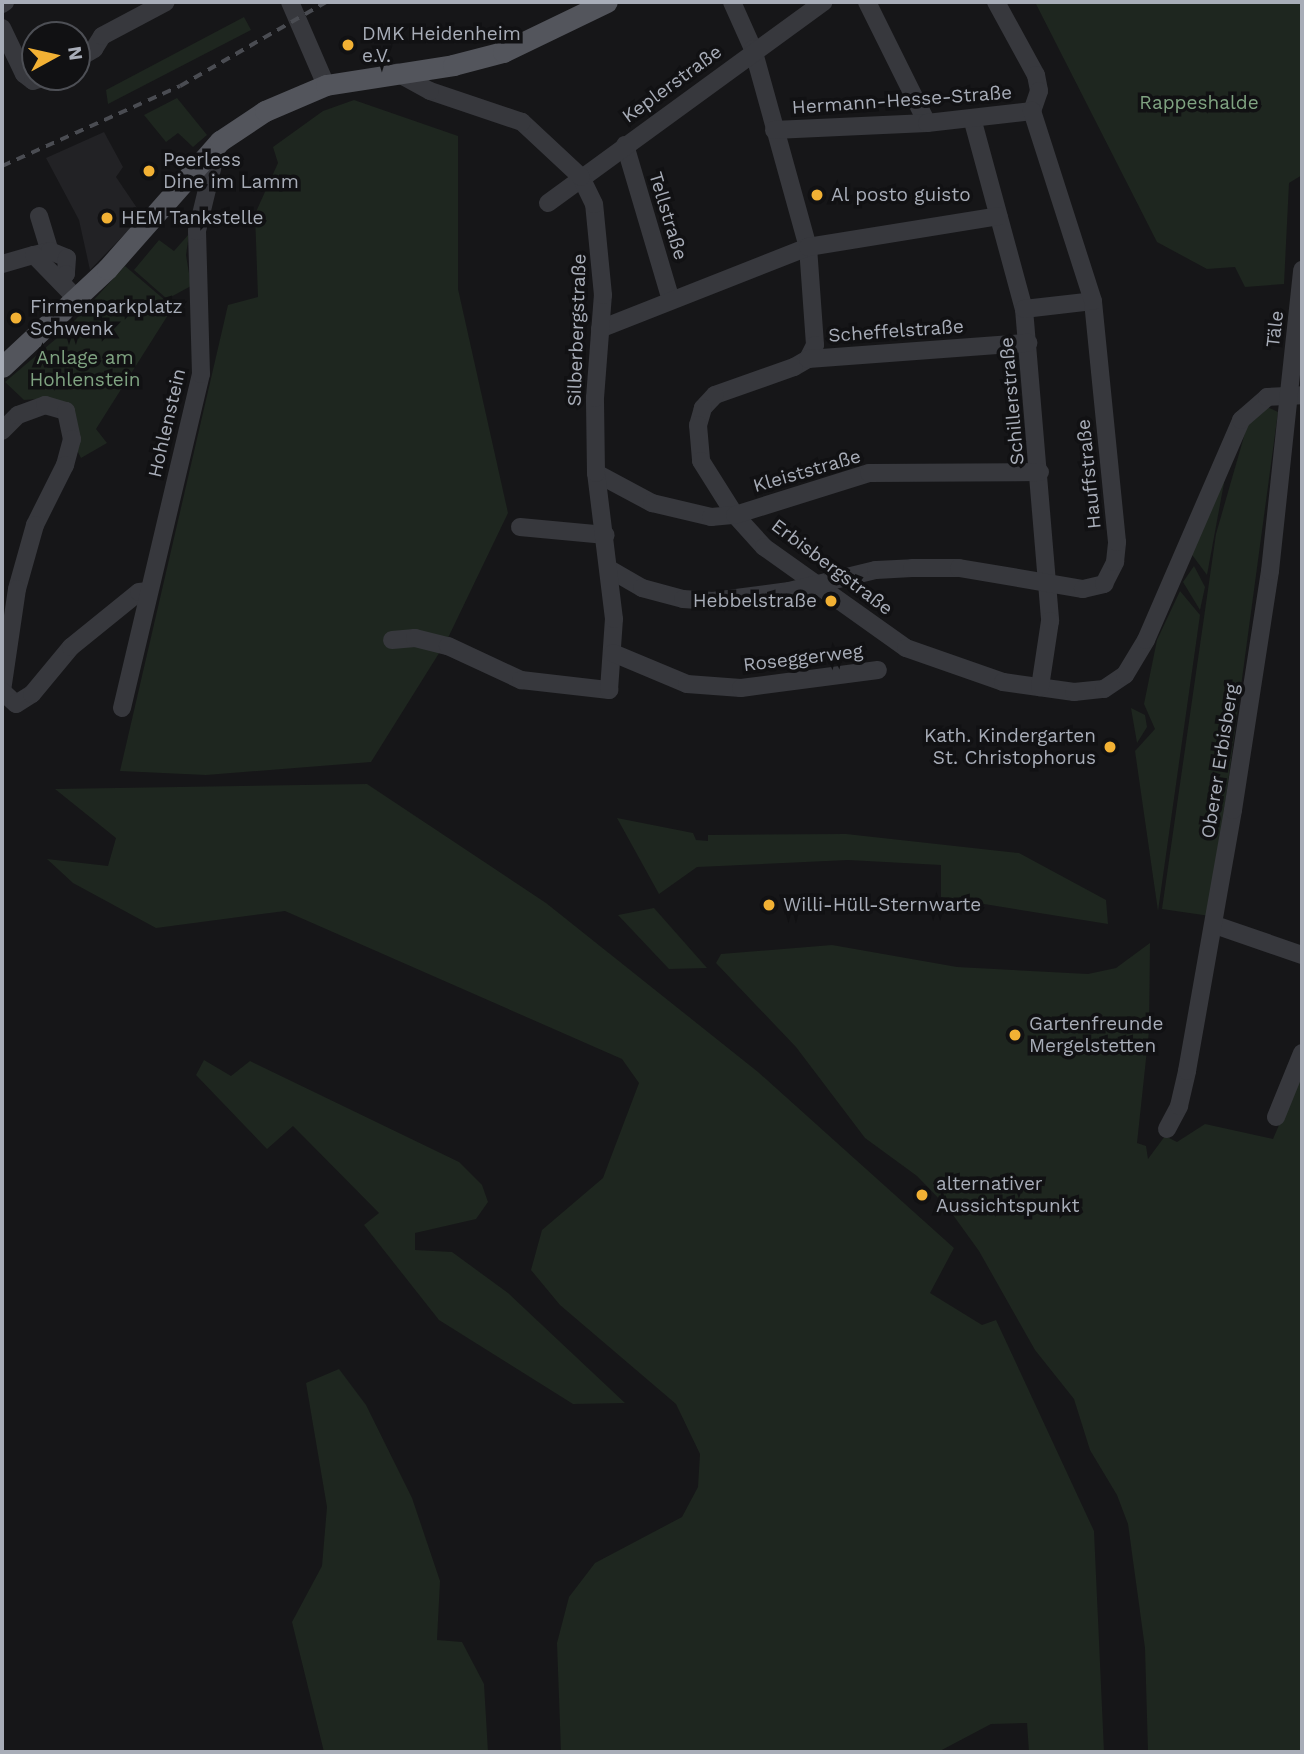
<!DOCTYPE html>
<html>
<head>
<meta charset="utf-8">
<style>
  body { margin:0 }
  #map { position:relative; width:1304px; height:1754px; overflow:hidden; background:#161618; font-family:"Work Sans",sans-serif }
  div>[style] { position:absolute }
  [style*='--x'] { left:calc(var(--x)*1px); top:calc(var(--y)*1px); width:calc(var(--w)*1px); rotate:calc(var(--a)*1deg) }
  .built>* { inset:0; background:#222225 }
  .green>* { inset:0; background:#1e261f }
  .minor>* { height:18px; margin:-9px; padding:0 9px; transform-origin:9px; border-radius:9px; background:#37383d }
  .major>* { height:21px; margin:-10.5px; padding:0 10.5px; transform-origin:10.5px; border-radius:10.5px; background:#53555c }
  .rail>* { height:3.5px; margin-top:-1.75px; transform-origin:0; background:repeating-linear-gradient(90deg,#4a4c52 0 9px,transparent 0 16px) }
  .dots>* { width:19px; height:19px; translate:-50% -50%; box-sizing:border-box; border:4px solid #111113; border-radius:50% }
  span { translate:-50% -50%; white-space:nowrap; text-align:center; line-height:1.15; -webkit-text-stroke:7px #111113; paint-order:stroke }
  .poi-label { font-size:19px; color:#a8adb8 }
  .left { translate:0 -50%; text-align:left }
  .right { translate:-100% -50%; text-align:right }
  .street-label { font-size:19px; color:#a8adb8 }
  .park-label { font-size:19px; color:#7fa381 }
  .frame { position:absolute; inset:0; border:4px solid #a8adb8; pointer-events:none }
  .north { position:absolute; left:21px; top:21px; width:70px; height:70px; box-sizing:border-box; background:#111113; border:2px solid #4d4f55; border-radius:50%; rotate:82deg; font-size:19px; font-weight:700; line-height:28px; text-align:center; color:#a8adb8 }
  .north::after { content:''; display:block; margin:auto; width:24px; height:32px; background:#f2b134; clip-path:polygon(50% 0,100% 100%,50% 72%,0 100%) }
</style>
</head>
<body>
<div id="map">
  <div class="built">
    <i style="clip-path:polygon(104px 132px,123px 167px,116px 177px,137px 208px,146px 212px,90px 270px,79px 220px,46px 158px)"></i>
  </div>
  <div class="green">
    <i style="clip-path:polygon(1035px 2px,1302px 2px,1302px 175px,1289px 183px,1284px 284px,1245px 287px,1235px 267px,1207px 269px,1157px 242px)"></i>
    <i style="clip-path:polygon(244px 17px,251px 30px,108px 104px,106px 90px)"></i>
    <i style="clip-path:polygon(177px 98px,207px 135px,193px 147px,178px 133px,166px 142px,144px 115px)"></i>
    <i style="clip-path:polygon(354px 100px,458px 136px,458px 289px,508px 513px,446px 642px,371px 762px,206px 775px,120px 771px,228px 305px,258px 297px,255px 214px,278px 163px,273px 147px,323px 111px)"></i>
    <i style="clip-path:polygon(189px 234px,186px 255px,191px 286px,167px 299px,134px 270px,159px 240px,174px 251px)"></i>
    <i style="clip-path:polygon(125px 266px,173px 307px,96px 429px,107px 443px,81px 458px,50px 398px,24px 400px,5px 382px,64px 332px)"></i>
    <i style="clip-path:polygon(1267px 407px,1278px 412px,1210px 916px,1162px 909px,1216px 534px,1249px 419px)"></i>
    <i style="clip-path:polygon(1226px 472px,1207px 575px,1190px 552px)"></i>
    <i style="clip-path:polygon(1194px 566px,1205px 587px,1200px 610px,1183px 582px)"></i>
    <i style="clip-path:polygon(1180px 591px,1200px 615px,1158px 911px,1135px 751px,1155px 729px,1144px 704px,1157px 640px)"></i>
    <i style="clip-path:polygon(1131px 708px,1145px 715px,1147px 727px,1137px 743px)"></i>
    <i style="clip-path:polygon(367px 784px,546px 903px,758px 1072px,954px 1248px,930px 1293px,982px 1325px,996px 1320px,1094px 1531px,1104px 1752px,1029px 1752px,1027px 1723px,991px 1724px,938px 1752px,561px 1752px,557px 1643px,569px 1597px,595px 1563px,682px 1517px,698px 1487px,700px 1454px,676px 1404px,560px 1305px,531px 1270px,542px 1230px,603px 1178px,639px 1083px,622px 1059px,285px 911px,156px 928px,73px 883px,47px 859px,108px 866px,116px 838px,55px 789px)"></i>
    <i style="clip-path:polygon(617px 818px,693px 833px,696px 840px,708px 841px,708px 835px,846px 834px,1019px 853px,1106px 900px,1108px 924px,941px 897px,941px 865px,848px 860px,697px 867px,659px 894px)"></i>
    <i style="clip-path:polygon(654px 908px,707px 968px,669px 969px,618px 915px)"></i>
    <i style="clip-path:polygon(1150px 943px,1149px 1031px,1137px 1143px,1146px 1146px,1148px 1159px,1165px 1136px,1177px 1142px,1205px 1124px,1273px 1139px,1302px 1072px,1302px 1752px,1148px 1752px,1145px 1648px,1128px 1524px,1117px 1495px,1090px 1450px,1074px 1399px,1035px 1350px,979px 1251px,948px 1208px,917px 1176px,865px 1138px,796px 1047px,716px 963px,721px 954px,832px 945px,957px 967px,1088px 974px,1116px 968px)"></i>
    <i style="clip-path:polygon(204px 1060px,231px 1076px,250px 1061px,459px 1162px,482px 1185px,488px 1202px,476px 1219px,415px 1233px,415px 1250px,452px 1252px,508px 1293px,625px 1403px,573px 1404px,439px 1320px,364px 1225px,379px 1213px,293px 1126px,267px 1149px,196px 1075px)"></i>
    <i style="clip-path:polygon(339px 1369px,366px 1405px,412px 1498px,440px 1581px,437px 1640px,462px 1642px,484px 1684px,488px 1752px,324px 1752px,292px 1622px,322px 1566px,327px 1507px,306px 1383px)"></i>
  </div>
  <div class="minor">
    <i style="--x:290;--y:2;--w:90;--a:66.6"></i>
    <i style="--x:732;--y:2;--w:51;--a:65.9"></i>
    <i style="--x:753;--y:49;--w:205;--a:74.5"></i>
    <i style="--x:808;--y:247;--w:98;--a:85.9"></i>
    <i style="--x:815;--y:345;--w:16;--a:117"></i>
    <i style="--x:808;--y:359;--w:16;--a:150"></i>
    <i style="--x:794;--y:367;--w:84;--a:160.5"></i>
    <i style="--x:715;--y:395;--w:18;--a:133"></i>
    <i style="--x:703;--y:408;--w:18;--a:106"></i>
    <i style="--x:698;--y:425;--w:36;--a:85"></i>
    <i style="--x:701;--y:461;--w:64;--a:57.8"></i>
    <i style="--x:735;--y:515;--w:43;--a:47.8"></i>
    <i style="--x:764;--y:547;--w:174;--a:35.4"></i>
    <i style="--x:906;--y:648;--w:103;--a:19.3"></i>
    <i style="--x:1003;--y:682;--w:72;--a:8"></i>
    <i style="--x:1074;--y:692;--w:30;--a:-6"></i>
    <i style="--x:1104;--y:689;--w:25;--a:-34"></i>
    <i style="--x:1125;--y:675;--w:41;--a:-59"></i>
    <i style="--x:1146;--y:640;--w:240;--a:-66.6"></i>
    <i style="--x:1241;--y:420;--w:35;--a:-41"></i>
    <i style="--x:1267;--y:397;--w:35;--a:-3"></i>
    <i style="--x:867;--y:2;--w:135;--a:63.6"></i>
    <i style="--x:996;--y:2;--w:83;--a:61.3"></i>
    <i style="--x:1036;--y:75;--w:16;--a:79"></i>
    <i style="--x:1039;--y:91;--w:21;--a:109"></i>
    <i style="--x:2;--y:4;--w:4;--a:-34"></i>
    <i style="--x:2;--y:28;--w:51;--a:64.4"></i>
    <i style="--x:24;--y:74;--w:11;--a:38"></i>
    <i style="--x:33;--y:81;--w:13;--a:-18"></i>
    <i style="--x:77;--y:59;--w:20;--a:-30"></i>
    <i style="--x:94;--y:49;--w:15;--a:-58"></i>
    <i style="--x:102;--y:36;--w:72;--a:-28"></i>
    <i style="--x:972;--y:118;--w:198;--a:74.8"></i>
    <i style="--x:1024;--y:309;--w:313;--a:85.2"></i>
    <i style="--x:1050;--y:621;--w:67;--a:98.6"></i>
    <i style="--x:774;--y:130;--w:153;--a:-2.6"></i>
    <i style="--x:927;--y:123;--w:106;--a:-6.5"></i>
    <i style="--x:625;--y:145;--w:162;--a:73.5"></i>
    <i style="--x:548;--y:203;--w:341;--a:-36.1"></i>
    <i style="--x:39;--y:216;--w:37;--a:73"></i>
    <i style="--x:34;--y:255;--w:16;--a:-14"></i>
    <i style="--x:50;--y:251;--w:18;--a:22"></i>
    <i style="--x:67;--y:258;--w:16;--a:94"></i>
    <i style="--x:66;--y:274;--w:8;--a:135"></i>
    <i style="--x:2;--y:264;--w:33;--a:-16"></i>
    <i style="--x:34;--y:255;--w:62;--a:45.7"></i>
    <i style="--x:1024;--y:309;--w:69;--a:-6.6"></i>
    <i style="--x:600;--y:329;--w:224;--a:-21.5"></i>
    <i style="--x:808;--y:247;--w:193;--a:-9.2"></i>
    <i style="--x:808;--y:359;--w:221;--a:-4.2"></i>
    <i style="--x:2;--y:431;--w:23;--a:-45"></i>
    <i style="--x:18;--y:415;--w:29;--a:-20"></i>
    <i style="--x:45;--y:405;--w:22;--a:16"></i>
    <i style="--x:66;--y:411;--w:29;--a:78"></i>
    <i style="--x:72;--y:439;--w:27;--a:105"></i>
    <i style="--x:65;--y:465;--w:67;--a:116.6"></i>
    <i style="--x:35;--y:525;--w:66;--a:105.7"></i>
    <i style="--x:17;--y:589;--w:103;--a:98.4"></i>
    <i style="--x:2;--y:691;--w:19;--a:43"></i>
    <i style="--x:16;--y:704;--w:19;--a:-32"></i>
    <i style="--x:32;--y:694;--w:61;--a:-50.3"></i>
    <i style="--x:71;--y:647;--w:87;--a:-39"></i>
    <i style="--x:139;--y:592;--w:9;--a:-6"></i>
    <i style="--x:596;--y:473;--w:64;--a:28.2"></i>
    <i style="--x:652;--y:503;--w:61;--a:13.3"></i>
    <i style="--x:711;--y:517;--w:24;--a:-5"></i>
    <i style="--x:735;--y:515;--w:140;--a:-17.4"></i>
    <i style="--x:869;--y:473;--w:171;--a:-0.3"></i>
    <i style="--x:520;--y:527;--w:86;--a:5.3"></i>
    <i style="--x:611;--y:570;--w:36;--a:30"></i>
    <i style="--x:642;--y:588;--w:42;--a:15"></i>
    <i style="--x:683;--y:599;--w:30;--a:4"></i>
    <i style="--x:713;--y:601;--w:77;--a:-7.5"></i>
    <i style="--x:789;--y:591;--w:89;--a:-13.6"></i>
    <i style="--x:876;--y:570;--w:36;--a:-3"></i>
    <i style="--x:912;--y:568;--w:47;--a:0"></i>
    <i style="--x:959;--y:568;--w:126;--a:9.6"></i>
    <i style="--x:1083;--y:589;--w:22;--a:-13"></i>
    <i style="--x:1104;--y:584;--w:25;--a:-63"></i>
    <i style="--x:1115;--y:562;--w:20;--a:-84"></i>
    <i style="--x:1117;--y:542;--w:242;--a:-95.7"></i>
    <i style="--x:1093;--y:301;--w:200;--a:-107.8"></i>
    <i style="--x:392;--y:640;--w:23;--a:-5"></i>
    <i style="--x:415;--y:638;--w:34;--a:14"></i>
    <i style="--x:448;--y:646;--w:81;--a:25"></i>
    <i style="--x:521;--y:680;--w:89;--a:6.5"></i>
    <i style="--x:609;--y:690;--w:71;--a:-86"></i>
    <i style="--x:614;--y:619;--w:147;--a:-97"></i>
    <i style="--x:596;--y:473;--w:75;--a:-90.8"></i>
    <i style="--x:595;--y:398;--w:103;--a:-85.6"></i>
    <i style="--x:603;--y:295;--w:91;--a:-95.6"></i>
    <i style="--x:594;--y:204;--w:30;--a:-116"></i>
    <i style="--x:581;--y:177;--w:81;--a:-137"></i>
    <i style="--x:522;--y:122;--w:97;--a:-161.4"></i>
    <i style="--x:430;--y:91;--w:38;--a:-151"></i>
    <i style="--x:613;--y:653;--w:80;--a:22.7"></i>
    <i style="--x:687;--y:684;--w:54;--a:4.2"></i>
    <i style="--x:741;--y:688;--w:138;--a:-7.5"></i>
    <i style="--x:122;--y:708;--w:343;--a:-76.7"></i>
    <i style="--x:201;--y:374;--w:143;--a:-91.6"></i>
    <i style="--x:197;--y:231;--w:89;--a:-76.4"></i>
    <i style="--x:1215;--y:925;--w:92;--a:19"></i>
    <i style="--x:1276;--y:1117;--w:69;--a:-67.9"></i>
    <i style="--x:1167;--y:1129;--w:26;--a:-62"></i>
    <i style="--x:1179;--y:1106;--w:36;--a:-77"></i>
    <i style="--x:1187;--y:1071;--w:265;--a:-80"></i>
    <i style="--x:1233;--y:810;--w:242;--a:-81.2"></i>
    <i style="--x:1270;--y:571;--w:303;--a:-83.9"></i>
  </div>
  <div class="major">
    <i style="--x:2;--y:367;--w:144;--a:-43"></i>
    <i style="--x:107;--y:269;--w:171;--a:-48.6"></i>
    <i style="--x:220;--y:141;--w:54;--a:-33.7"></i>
    <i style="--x:265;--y:111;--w:66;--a:-23.1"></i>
    <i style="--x:326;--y:85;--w:129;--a:-8.9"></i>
    <i style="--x:453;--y:65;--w:52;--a:-14.6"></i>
    <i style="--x:503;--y:52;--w:115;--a:-25.7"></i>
  </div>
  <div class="rail">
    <i style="--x:2;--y:166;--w:195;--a:-24.2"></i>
    <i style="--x:180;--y:86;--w:168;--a:-29.9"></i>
  </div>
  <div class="dots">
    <i style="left:348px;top:45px;background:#f2b134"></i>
    <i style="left:149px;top:171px;background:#f2b134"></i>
    <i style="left:817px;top:195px;background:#f2b134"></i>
    <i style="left:107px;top:218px;background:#f2b134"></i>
    <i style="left:16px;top:318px;background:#f2b134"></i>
    <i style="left:831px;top:601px;background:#f2b134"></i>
    <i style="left:1110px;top:747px;background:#f2b134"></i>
    <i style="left:769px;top:905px;background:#f2b134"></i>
    <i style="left:1015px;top:1035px;background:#f2b134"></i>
    <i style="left:922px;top:1195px;background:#f2b134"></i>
  </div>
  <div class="poi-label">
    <span class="left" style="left:362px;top:45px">DMK Heidenheim<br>e.V.</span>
    <span class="left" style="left:163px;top:171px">Peerless<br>Dine im Lamm</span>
    <span class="left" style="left:831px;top:195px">Al posto guisto</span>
    <span class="left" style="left:121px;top:218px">HEM Tankstelle</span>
    <span class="left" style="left:30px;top:318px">Firmenparkplatz<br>Schwenk</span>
    <span class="right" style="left:817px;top:601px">Hebbelstraße</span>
    <span class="right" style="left:1096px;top:747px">Kath. Kindergarten<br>St. Christophorus</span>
    <span class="left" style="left:783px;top:905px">Willi-Hüll-Sternwarte</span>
    <span class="left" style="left:1029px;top:1035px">Gartenfreunde<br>Mergelstetten</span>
    <span class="left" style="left:936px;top:1195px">alternativer<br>Aussichtspunkt</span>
  </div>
  <div class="street-label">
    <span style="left:672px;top:84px;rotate:-36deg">Keplerstraße</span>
    <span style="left:902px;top:100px;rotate:-4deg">Hermann-Hesse-Straße</span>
    <span style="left:668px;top:216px;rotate:73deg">Tellstraße</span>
    <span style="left:1275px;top:329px;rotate:-83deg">Täle</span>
    <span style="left:577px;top:330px;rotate:-88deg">Silberbergstraße</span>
    <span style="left:896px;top:331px;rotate:-4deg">Scheffelstraße</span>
    <span style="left:1012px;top:401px;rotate:-95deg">Schillerstraße</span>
    <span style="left:167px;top:423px;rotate:-77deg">Hohlenstein</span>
    <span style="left:807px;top:471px;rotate:-16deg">Kleiststraße</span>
    <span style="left:1089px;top:474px;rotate:-96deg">Hauffstraße</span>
    <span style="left:832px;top:567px;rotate:37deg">Erbisbergstraße</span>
    <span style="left:803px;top:658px;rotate:-7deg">Roseggerweg</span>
    <span style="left:1220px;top:761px;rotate:-81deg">Oberer Erbisberg</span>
  </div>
  <div class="park-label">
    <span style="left:1199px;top:103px">Rappeshalde</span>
    <span style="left:85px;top:369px">Anlage am<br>Hohlenstein</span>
  </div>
  <div class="frame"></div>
  <div class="north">N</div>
</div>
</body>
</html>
